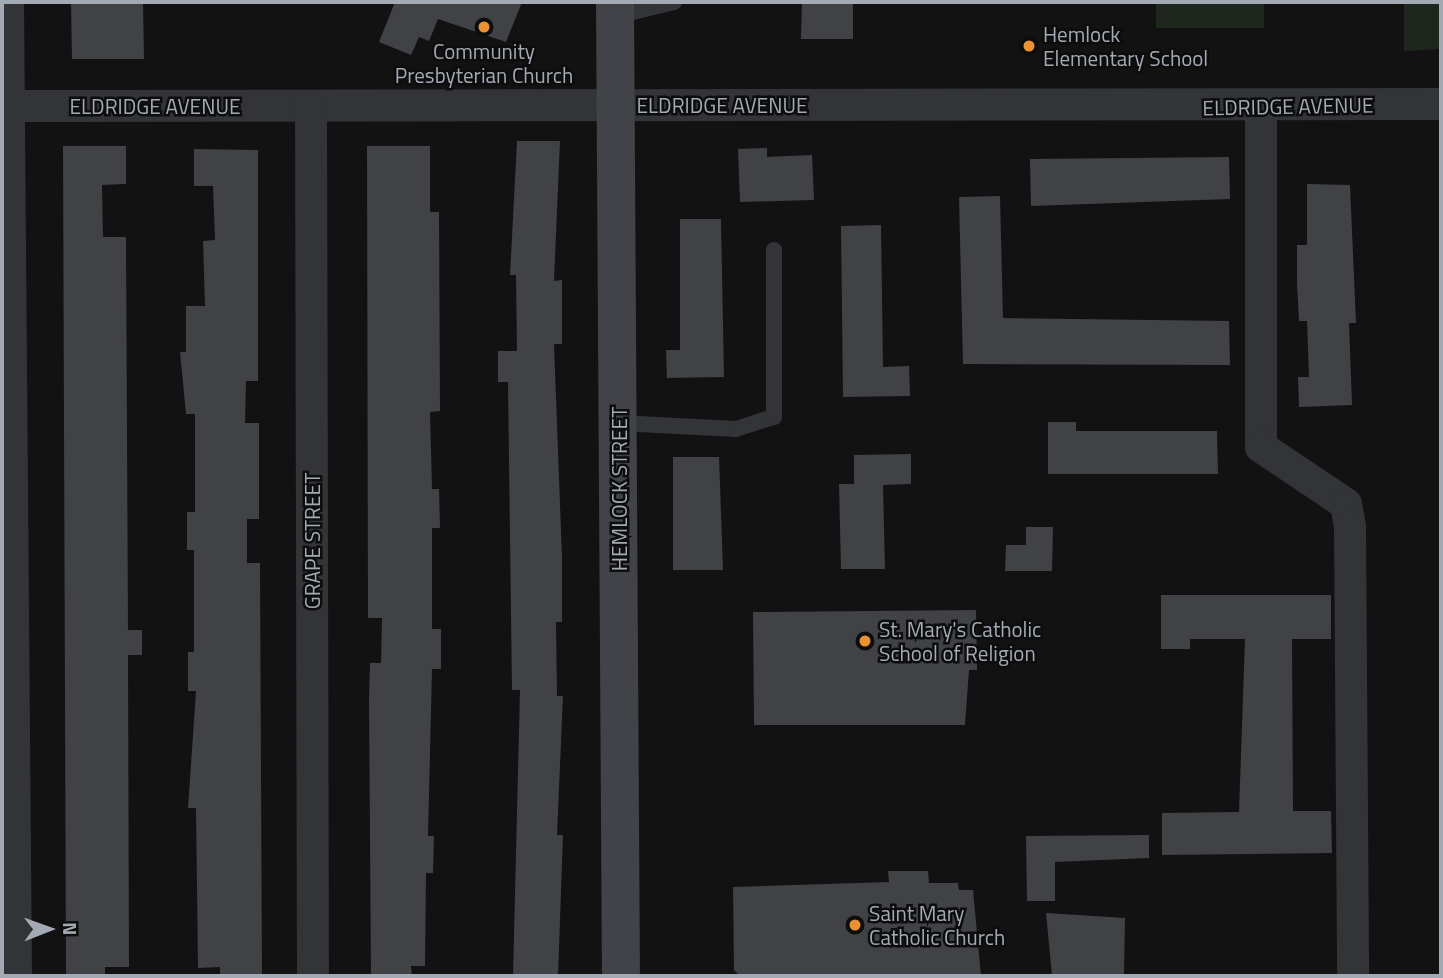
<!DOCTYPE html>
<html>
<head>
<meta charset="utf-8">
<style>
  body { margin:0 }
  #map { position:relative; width:1443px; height:978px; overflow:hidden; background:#121213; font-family:"Titillium Web",sans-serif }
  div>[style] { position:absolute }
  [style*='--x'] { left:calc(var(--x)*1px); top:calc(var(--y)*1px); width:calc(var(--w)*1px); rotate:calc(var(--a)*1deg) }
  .green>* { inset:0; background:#1e261e }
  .building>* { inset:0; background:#414246 }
  .lane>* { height:16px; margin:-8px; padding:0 8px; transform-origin:8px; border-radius:8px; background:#333438 }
  .street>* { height:32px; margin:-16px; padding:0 16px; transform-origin:16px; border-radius:16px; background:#333438 }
  .secondary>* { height:38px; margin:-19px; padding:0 19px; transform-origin:19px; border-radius:19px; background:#414348 }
  .dots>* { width:19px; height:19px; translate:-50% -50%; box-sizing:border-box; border:4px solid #0d0d0e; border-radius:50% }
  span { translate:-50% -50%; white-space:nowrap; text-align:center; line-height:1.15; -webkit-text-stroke:5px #0d0d0e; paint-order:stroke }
  .poi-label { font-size:21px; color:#a3aab3 }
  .left { translate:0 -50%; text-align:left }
  .street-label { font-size:21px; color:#a3aab3 }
  .frame { position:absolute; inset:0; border:4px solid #a3aab3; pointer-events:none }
  .north { position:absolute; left:14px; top:894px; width:70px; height:70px; -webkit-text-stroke:5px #0d0d0e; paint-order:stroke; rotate:89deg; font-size:19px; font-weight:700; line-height:28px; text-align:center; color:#a3aab3 }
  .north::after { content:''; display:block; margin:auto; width:24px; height:32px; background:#a3aab3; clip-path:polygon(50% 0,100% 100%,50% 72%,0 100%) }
</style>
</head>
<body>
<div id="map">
  <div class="green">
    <i style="clip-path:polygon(1156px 2px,1264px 2px,1264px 28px,1156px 28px)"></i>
    <i style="clip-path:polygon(1404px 2px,1441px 2px,1441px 49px,1404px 51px)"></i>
  </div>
  <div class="building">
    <i style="clip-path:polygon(71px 2px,143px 2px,144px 59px,72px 59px)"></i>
    <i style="clip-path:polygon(395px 2px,522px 2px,506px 42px,438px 19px,429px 41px,419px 37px,411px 55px,379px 42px)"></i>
    <i style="clip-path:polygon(802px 2px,853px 2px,853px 39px,801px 39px)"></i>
    <i style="clip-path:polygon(517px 141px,560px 141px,554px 281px,562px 280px,562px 344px,554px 344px,562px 558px,562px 622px,556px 622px,557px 696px,563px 696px,557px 835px,563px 835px,558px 976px,513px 976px,520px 690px,512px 690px,508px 382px,498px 382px,498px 351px,517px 351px,516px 275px,510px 275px)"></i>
    <i style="clip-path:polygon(63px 146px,126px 146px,126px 184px,102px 185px,103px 237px,126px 237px,128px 630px,142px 630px,142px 655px,128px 655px,129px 967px,105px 967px,105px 976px,66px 976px)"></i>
    <i style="clip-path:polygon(367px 146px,430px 146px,430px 212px,439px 212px,440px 411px,430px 412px,432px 489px,439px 489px,440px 528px,432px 528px,432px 629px,441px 629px,441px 669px,432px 669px,428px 836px,434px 836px,433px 873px,426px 873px,425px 966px,411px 966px,412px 976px,371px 976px,369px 699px,370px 663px,381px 663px,382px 618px,368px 618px)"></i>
    <i style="clip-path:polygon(767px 148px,767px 157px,812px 155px,814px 200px,740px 202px,738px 149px)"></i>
    <i style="clip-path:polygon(194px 149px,258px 150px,258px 381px,246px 381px,245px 423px,259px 423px,259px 519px,247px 519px,247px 563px,260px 563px,262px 976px,220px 976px,220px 967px,198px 968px,196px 808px,188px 808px,196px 691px,188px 691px,188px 652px,194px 652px,194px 550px,187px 550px,187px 512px,195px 512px,195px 414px,186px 414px,180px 352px,186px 352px,186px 306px,205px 306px,203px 241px,215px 240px,213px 186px,194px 186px)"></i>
    <i style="clip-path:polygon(1229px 157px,1230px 199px,1031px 206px,1030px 159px)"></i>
    <i style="clip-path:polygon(1307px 184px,1350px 185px,1356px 323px,1349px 323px,1352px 405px,1299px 407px,1298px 377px,1309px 377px,1307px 321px,1299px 321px,1297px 283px,1297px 245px,1307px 245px)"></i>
    <i style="clip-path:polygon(1000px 196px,1003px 318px,1229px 321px,1230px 365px,963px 364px,959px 197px)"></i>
    <i style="clip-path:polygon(680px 219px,721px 219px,724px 377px,667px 378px,666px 350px,680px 350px)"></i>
    <i style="clip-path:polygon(881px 225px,883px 367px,909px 366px,910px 396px,843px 397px,841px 226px)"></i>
    <i style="clip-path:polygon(1048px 422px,1076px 422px,1076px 431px,1217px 431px,1218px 474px,1048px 474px)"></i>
    <i style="clip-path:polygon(911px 454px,911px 484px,883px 485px,885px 569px,841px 569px,839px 484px,854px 484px,854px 455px)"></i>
    <i style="clip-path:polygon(673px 457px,719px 457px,723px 570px,673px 570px)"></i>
    <i style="clip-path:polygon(1026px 527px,1053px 527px,1052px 571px,1005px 571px,1006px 545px,1026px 545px)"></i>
    <i style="clip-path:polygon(1161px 595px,1331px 595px,1331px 639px,1292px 639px,1293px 811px,1331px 811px,1332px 853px,1162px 855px,1162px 813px,1239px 812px,1245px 639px,1190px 639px,1190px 649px,1161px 649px)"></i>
    <i style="clip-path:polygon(976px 610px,977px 670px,969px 670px,965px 725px,754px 725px,753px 612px)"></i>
    <i style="clip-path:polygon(1149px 835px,1149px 858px,1055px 862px,1055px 901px,1027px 901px,1026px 836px)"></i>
    <i style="clip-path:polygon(888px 871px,928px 871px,929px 883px,958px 883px,959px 890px,973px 890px,981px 976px,740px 976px,734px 970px,733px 887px,889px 882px)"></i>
    <i style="clip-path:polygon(1046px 913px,1125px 918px,1124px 976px,1052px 976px)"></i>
  </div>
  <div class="lane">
    <i style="--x:616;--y:16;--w:60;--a:-13.6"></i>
    <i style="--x:618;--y:423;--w:118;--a:2.9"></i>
    <i style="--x:736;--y:429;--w:40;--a:-18"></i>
    <i style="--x:774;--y:417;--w:167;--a:-90"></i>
  </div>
  <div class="street">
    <i style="--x:8;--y:2;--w:974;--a:89.53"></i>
    <i style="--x:2;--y:106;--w:1439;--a:-0.08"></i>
    <i style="--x:311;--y:107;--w:869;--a:89.87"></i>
    <i style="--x:1261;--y:108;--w:339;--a:90"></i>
    <i style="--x:1261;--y:447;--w:102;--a:33.8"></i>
    <i style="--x:1346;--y:504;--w:23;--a:80"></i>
    <i style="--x:1350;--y:527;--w:449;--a:89.6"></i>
  </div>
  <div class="secondary">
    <i style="--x:615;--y:2;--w:974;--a:89.65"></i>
  </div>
  <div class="dots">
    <i style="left:484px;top:27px;background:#ea9232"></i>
    <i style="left:1029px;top:46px;background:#ea9232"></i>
    <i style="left:865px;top:641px;background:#ea9232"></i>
    <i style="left:855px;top:925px;background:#ea9232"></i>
  </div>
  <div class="poi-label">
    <span class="left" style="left:1043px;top:46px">Hemlock<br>Elementary School</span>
    <span style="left:484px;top:63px">Community<br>Presbyterian Church</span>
    <span class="left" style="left:879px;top:641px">St. Mary's Catholic<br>School of Religion</span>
    <span class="left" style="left:869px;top:925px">Saint Mary<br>Catholic Church</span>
  </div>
  <div class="street-label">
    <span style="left:722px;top:105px">ELDRIDGE AVENUE</span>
    <span style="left:155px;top:106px">ELDRIDGE AVENUE</span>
    <span style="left:1288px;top:106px;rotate:-1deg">ELDRIDGE AVENUE</span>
    <span style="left:619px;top:489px;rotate:-90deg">HEMLOCK STREET</span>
    <span style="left:312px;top:541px;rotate:-90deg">GRAPE STREET</span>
  </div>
  <div class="frame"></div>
  <div class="north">N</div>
</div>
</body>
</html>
